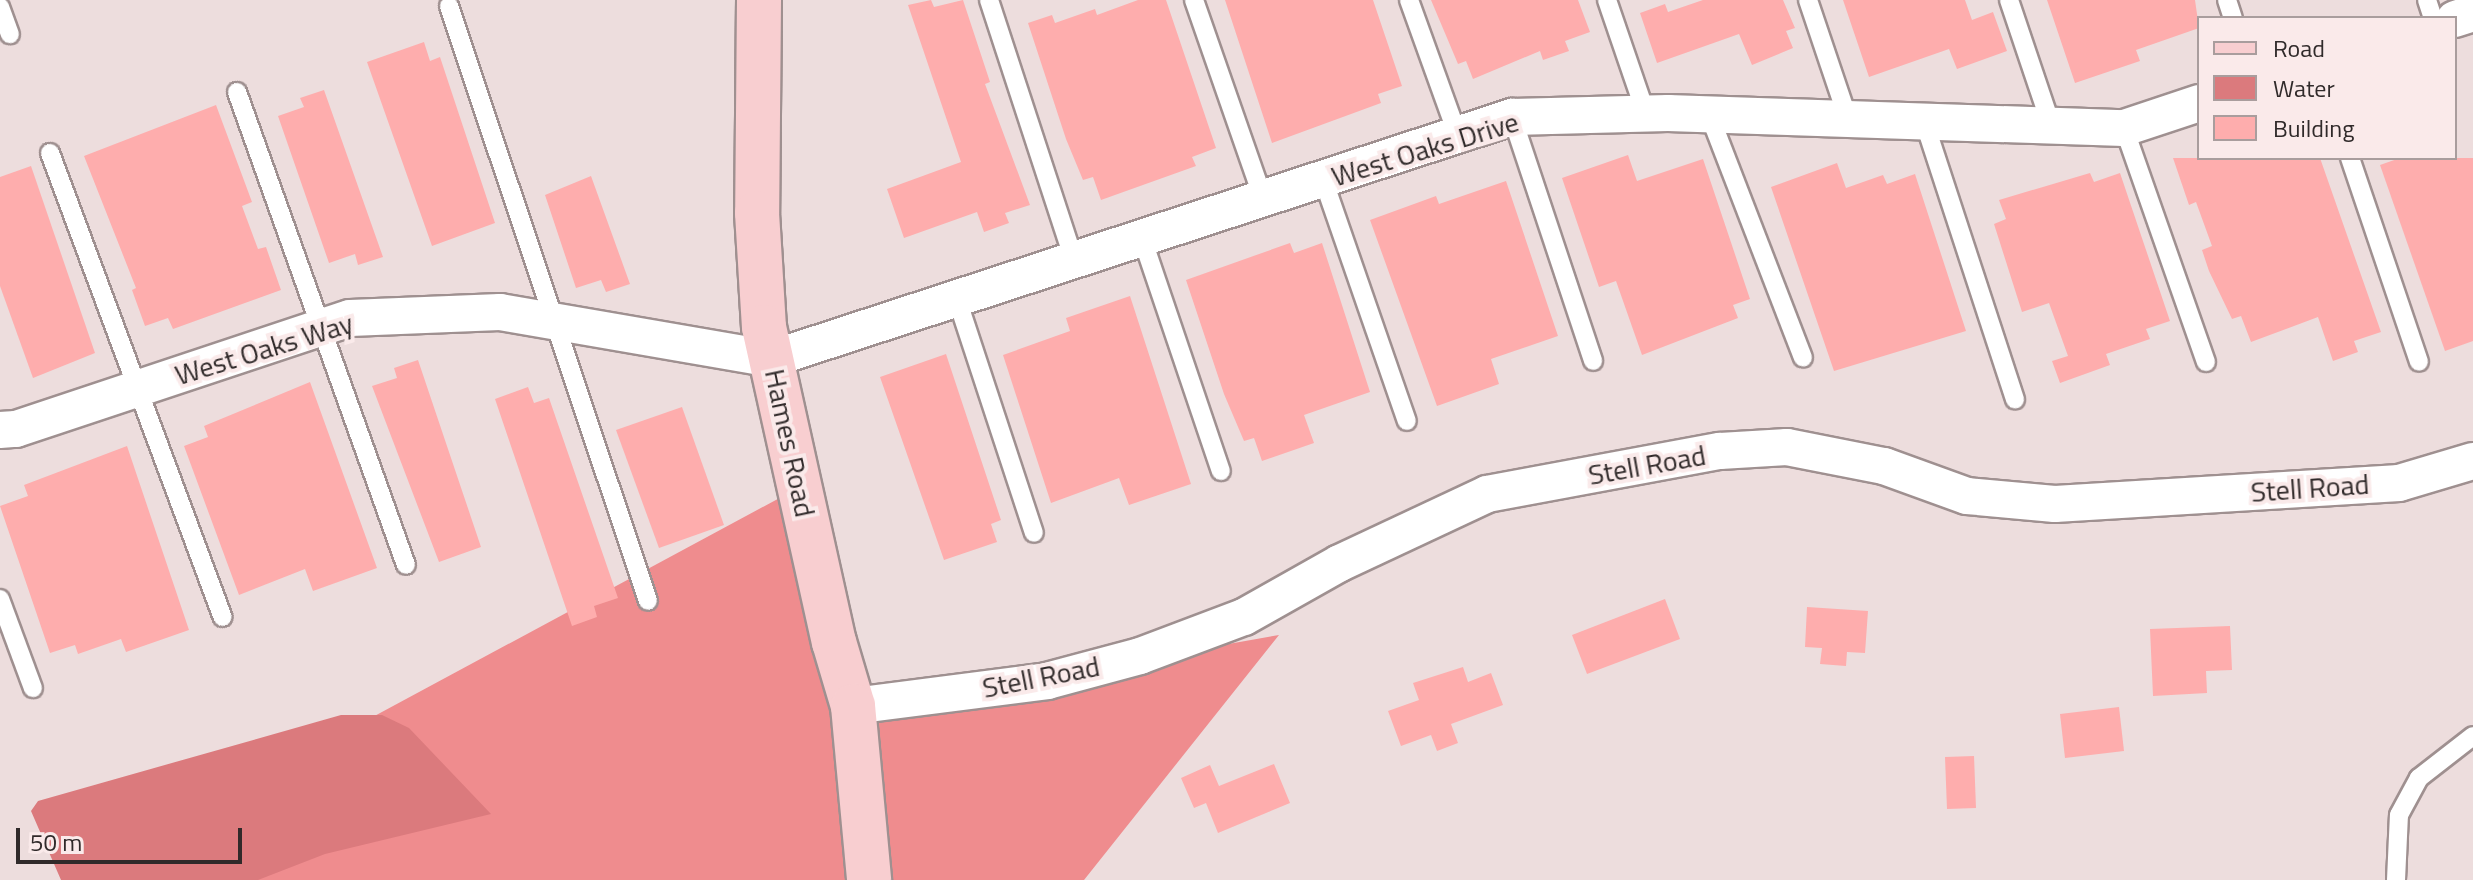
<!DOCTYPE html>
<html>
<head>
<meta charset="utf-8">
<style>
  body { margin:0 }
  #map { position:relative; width:2473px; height:880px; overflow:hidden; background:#eddddd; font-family:"Titillium Web",sans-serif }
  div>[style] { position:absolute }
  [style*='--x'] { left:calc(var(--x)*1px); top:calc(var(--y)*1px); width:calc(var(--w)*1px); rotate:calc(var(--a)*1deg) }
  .forest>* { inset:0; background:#ef8c8e }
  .water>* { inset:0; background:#db7a7d }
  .building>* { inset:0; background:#feadad }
  .roads { filter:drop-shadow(2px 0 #9f9090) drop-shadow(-2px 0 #9f9090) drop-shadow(0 2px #9f9090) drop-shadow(0 -2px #9f9090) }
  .lane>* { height:18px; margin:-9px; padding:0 9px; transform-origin:9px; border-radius:9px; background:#fff }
  .street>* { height:36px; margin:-18px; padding:0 18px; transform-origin:18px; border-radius:18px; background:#fff }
  .secondary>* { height:44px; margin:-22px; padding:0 22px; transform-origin:22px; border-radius:22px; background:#f8ced0 }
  span { translate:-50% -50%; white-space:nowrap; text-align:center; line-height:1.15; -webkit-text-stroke:8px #faeaea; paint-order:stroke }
  .street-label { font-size:28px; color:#302a2a }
  .legend { position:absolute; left:2197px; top:16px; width:260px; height:144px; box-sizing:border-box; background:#faeaea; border:2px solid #a99d9d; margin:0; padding:10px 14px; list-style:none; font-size:24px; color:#302a2a }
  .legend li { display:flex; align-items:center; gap:16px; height:40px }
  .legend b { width:40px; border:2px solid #a99d9d }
  .scale { position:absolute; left:16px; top:828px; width:226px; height:36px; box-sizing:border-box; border:4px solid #302a2a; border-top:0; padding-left:10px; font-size:24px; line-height:28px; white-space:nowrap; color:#302a2a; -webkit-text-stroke:6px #faeaea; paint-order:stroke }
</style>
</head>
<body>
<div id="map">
  <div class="forest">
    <i style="clip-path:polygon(811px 481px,862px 709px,1279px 635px,1084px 880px,70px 880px)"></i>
  </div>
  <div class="water">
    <i style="clip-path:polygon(341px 715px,382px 715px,409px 728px,491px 814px,325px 854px,258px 880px,61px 880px,31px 811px,38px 801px)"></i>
  </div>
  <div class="building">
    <i style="clip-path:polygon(931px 0,934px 7px,963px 0,990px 82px,985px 84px,1030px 205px,1005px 213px,1009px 223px,984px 232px,977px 212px,904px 238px,887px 189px,961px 162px,908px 5px)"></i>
    <i style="clip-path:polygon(1138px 0,1166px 0,1216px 148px,1192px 157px,1196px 166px,1101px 200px,1093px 177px,1083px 180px,1066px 139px,1028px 23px,1052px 15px,1055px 23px,1095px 9px,1097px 15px)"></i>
    <i style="clip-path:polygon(1225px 0,1373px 0,1402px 86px,1378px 94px,1381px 103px,1272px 143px)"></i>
    <i style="clip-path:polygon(1431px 0,1578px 0,1590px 32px,1565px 41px,1569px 51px,1543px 60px,1540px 51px,1473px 79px,1466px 61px,1458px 64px)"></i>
    <i style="clip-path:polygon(1703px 0,1783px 0,1795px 28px,1786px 31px,1793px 48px,1752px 65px,1739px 34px,1657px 63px,1640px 13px,1665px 4px,1668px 12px)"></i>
    <i style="clip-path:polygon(1843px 0,1965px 0,1972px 20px,1993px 12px,2007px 51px,1957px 69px,1949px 49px,1869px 77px)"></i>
    <i style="clip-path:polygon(2047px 0,2195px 0,2199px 28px,2136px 50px,2140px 61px,2075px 83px)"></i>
    <i style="clip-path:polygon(424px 42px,430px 61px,440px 57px,495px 223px,432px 246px,367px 62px)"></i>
    <i style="clip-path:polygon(324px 90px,383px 257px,358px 265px,355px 254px,329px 263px,278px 116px,304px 107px,300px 98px)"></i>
    <i style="clip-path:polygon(216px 105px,252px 202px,242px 206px,258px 249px,266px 247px,281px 290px,173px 329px,168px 318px,145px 326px,132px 290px,136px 288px,84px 156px)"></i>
    <i style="clip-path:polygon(1628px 155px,1637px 181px,1703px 159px,1750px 299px,1733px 305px,1738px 318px,1642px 355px,1616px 281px,1599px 287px,1562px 178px)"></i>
    <i style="clip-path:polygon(2173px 158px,2320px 158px,2381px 332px,2354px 341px,2358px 352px,2333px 361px,2318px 317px,2251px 342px,2241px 316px,2232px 319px,2209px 271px,2202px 250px,2212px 246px,2196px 202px,2189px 205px)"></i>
    <i style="clip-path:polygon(2400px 158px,2473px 158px,2473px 341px,2445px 351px,2380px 165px)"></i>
    <i style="clip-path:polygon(1837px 163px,1846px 188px,1883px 175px,1887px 184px,1915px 174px,1966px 331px,1834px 371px,1771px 187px)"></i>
    <i style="clip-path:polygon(31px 166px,95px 353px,33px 378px,0 286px,0 177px)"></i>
    <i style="clip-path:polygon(2090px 173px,2094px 182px,2120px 173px,2170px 321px,2146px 329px,2150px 339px,2106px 354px,2110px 365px,2060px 383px,2052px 361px,2068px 356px,2049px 303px,2022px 312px,1994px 224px,2006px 219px,1999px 200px)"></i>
    <i style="clip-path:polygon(591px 176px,630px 284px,606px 292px,601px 280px,576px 288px,545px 195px)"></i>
    <i style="clip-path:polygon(1506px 181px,1558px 336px,1491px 359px,1499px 384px,1437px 406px,1370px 220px,1436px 196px,1439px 204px)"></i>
    <i style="clip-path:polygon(1290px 243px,1294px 253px,1322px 243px,1370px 392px,1304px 415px,1314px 443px,1262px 461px,1254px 438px,1244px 441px,1224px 394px,1186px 280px)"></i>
    <i style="clip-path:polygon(1130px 296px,1191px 484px,1129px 505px,1119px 478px,1051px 503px,1003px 355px,1070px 331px,1066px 318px)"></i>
    <i style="clip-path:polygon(946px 354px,1001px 520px,991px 524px,997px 542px,944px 560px,880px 377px)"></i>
    <i style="clip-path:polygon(418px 360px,481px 547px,439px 562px,372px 386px,397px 378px,394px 368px)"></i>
    <i style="clip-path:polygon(310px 382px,377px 568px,313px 591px,305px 569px,239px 595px,184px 446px,208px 437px,204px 426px)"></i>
    <i style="clip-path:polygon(528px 387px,534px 403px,549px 398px,618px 598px,594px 606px,597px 617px,572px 626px,495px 399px)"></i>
    <i style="clip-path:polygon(682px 407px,724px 525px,659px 548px,616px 430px)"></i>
    <i style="clip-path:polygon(127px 446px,189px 630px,126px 652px,121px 639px,78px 654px,75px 645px,50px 653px,0 506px,28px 496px,24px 485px)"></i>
    <i style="clip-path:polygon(1665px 599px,1680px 639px,1587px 674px,1572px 635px)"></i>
    <i style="clip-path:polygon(1807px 607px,1868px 611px,1865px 653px,1847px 652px,1846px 666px,1820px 664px,1822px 648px,1805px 647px)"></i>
    <i style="clip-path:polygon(2230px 626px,2232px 670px,2206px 671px,2207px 693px,2153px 696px,2150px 629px)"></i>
    <i style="clip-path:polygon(1463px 667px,1468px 682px,1491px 673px,1503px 705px,1451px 724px,1458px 743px,1437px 751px,1431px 735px,1401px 746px,1388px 711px,1419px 700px,1413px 683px)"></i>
    <i style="clip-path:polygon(2119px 707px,2124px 751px,2065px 758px,2060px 714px)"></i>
    <i style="clip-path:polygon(1974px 756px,1976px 808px,1947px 809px,1945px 757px)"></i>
    <i style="clip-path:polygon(1274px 764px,1290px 803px,1218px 833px,1206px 803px,1194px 808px,1181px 778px,1210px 765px,1219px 786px)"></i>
  </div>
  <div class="roads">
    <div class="lane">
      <i style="--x:989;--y:0;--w:274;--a:71.9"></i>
      <i style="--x:1194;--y:0;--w:210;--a:70.8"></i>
      <i style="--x:1409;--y:0;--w:145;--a:70.2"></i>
      <i style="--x:1607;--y:0;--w:120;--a:71.1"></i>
      <i style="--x:1808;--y:0;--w:126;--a:71.4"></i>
      <i style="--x:2009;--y:0;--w:132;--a:71.4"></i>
      <i style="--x:2227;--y:0;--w:19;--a:72"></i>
      <i style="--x:2427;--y:0;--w:19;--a:72"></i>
      <i style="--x:449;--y:6;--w:627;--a:71.51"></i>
      <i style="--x:0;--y:7;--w:29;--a:70"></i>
      <i style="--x:237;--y:92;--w:502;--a:70.34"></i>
      <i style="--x:1709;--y:114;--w:261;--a:68.9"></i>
      <i style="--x:1512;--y:117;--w:257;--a:71.6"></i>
      <i style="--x:1924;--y:121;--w:293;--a:71.9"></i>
      <i style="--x:2124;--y:128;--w:248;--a:70.7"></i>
      <i style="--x:50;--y:153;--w:495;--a:69.6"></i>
      <i style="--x:2350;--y:158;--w:215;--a:71.3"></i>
      <i style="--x:1323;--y:179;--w:256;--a:70.9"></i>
      <i style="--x:1142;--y:238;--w:246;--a:71.3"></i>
      <i style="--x:957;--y:299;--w:246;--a:71.8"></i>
      <i style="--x:0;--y:599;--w:95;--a:69.7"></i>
      <i style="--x:2396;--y:880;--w:65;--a:-87.4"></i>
      <i style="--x:2399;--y:815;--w:42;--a:-61.6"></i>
      <i style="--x:2419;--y:778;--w:68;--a:-37.9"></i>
    </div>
    <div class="street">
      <i style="--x:2455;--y:19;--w:19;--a:-18"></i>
      <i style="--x:0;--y:430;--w:16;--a:-4"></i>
      <i style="--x:16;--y:429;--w:352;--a:-18.4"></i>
      <i style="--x:350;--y:318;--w:150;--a:-2.3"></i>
      <i style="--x:500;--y:312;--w:275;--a:9.8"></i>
      <i style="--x:771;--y:359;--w:780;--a:-18.09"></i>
      <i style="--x:1512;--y:117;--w:156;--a:-1.5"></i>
      <i style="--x:1668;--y:113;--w:456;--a:1.9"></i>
      <i style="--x:2124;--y:128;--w:79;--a:-18.4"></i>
      <i style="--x:853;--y:706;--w:196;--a:-7.3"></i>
      <i style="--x:1047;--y:681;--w:96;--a:-15"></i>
      <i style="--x:1140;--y:656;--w:111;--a:-20.6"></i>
      <i style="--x:1244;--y:617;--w:110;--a:-29.4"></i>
      <i style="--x:1340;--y:563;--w:162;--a:-25.1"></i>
      <i style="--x:1487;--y:494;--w:237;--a:-10.5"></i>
      <i style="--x:1720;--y:451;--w:67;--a:-3.4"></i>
      <i style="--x:1787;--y:447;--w:99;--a:11.1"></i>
      <i style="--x:1884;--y:466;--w:88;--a:19.9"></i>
      <i style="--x:1967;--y:496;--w:88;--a:5.2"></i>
      <i style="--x:2055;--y:504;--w:345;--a:-3.5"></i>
      <i style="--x:2399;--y:483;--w:77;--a:-16.6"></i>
    </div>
    <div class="secondary">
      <i style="--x:759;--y:0;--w:213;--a:90.5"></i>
      <i style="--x:757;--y:213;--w:114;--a:86.5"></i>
      <i style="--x:764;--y:327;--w:323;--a:77.5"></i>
      <i style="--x:834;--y:642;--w:67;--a:73.5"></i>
      <i style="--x:853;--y:706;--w:175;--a:84.7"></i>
    </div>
  </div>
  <div class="street-label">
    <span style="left:1425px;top:149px;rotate:-17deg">West Oaks Drive</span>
    <span style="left:264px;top:349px;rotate:-17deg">West Oaks Way</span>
    <span style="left:790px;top:443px;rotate:78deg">Hames Road</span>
    <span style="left:1647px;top:465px;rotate:-10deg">Stell Road</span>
    <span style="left:2310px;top:488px;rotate:-4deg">Stell Road</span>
    <span style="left:1041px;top:677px;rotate:-11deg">Stell Road</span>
  </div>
  <ul class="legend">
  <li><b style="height:10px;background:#f8ced0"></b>Road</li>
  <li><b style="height:22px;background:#db7a7d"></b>Water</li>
  <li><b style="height:22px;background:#feadad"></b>Building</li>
  </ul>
  <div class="scale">50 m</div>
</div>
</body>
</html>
